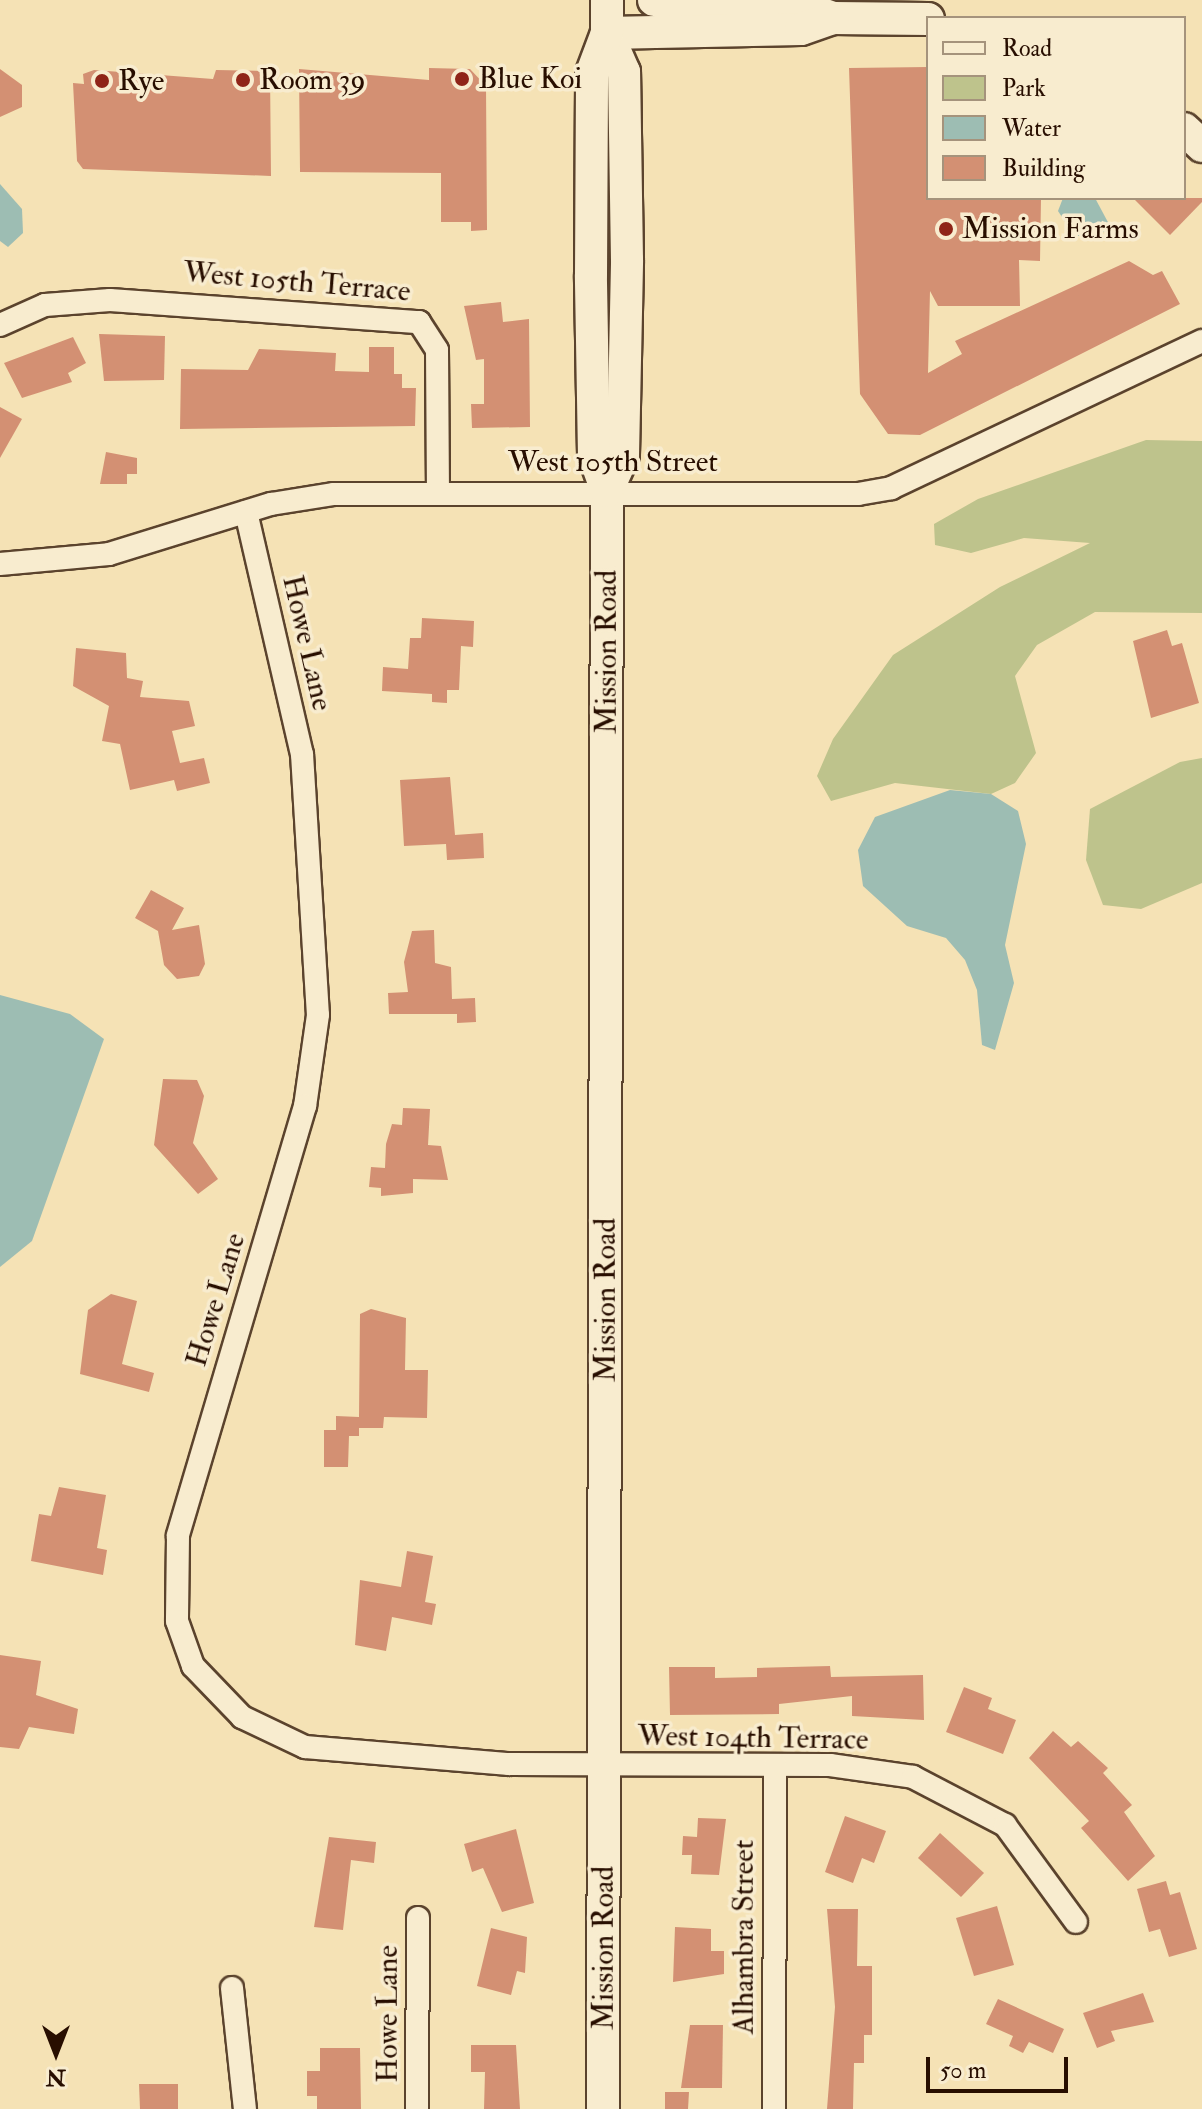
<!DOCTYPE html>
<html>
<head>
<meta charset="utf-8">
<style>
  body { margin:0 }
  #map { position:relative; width:1202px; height:2109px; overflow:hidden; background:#f5e2b5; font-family:"IM FELL Double Pica",serif }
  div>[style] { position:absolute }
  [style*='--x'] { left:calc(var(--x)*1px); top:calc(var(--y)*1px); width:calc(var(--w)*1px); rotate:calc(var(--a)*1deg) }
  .green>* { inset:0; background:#bec38c }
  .water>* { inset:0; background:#9dbdb3 }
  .building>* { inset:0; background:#d39073 }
  .roads { filter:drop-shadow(2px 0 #5b432d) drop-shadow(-2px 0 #5b432d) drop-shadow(0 2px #5b432d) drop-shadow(0 -2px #5b432d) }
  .street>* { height:22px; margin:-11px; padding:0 11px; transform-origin:11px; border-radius:11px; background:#f8eccf }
  .secondary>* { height:32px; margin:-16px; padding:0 16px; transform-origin:16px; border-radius:16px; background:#f8eccf }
  .dots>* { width:22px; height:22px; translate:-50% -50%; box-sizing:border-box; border:4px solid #f8eccf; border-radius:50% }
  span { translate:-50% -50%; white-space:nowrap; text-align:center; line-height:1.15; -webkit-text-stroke:7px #f8eccf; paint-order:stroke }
  .poi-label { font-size:30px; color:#280e00 }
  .left { translate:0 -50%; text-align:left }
  .street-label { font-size:30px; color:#280e00 }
  .legend { position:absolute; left:926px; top:16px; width:260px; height:184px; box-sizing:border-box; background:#f8eccf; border:2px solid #a5937c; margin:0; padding:10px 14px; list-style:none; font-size:24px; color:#280e00 }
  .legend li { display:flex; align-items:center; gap:16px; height:40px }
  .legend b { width:40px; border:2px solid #a5937c }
  .north { position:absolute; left:16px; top:2013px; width:80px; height:80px; -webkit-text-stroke:6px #f8eccf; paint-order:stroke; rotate:180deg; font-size:22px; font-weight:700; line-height:32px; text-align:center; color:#280e00 }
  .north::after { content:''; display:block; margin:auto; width:28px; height:36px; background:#280e00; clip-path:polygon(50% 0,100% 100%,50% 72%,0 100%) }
  .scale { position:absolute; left:926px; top:2057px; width:142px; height:36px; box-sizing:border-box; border:4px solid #280e00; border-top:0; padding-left:10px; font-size:24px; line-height:28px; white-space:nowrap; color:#280e00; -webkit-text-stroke:6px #f8eccf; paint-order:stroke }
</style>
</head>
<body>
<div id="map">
  <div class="green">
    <i style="clip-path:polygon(1146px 440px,1202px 441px,1202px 613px,1095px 612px,1037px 645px,1015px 676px,1036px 753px,1015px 783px,991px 794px,895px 783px,831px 801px,817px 776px,833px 739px,893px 655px,1000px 587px,1090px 543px,1024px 538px,971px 553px,935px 545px,934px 524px,978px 499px)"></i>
    <i style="clip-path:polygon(1202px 758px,1202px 883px,1141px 909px,1103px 905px,1086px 860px,1090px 809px,1180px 762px)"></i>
  </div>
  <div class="water">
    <i style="clip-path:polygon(0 184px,22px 209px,23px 233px,8px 247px,0 241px)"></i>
    <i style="clip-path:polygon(1063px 198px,1095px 198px,1110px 226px,1094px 241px,1073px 234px,1058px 211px)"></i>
    <i style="clip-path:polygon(950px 790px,991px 794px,1018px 811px,1026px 844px,1005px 945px,1014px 983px,995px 1050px,982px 1045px,977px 990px,965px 960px,946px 938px,907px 926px,863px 886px,858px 850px,875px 817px)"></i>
    <i style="clip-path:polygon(0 995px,70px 1014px,104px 1039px,32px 1241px,0 1267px)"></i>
  </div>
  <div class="building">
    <i style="clip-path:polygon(928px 67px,928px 198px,1041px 198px,1040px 261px,1019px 260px,1020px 306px,938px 306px,930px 291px,928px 373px,962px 354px,955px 341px,1129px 261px,1153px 275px,1162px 271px,1180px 304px,920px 435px,888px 434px,860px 394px,849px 68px)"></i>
    <i style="clip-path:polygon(429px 68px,470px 69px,486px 86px,487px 230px,471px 231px,471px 222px,441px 222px,441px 173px,300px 172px,299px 69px,429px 80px)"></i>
    <i style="clip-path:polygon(0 69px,22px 85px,22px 107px,0 117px)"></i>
    <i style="clip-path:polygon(94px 70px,213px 79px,216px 70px,270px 71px,271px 176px,83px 169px,77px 161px,73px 83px,84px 84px,83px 74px)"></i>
    <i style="clip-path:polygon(1133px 198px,1202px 198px,1202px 202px,1170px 235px)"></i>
    <i style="clip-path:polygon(501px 302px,503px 322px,529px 319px,530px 427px,472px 428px,471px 404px,484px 404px,484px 359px,476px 360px,464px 306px)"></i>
    <i style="clip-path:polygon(99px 334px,165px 336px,164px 380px,104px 381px)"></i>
    <i style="clip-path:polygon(73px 337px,86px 363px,68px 373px,72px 382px,22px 398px,4px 363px)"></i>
    <i style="clip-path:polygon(369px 347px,394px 347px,394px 374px,402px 374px,402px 388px,416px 388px,415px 426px,180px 429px,181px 369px,248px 370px,259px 349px,336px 353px,335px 371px,369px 372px)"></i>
    <i style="clip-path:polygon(0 407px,22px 419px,0 458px)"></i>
    <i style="clip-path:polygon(106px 452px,137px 458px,137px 474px,127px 474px,127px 484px,100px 484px)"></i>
    <i style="clip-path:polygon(422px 618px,474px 621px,473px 647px,461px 646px,459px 690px,447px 690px,447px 703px,432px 702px,432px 694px,382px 691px,383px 667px,408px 669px,410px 638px,421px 638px)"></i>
    <i style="clip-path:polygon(1167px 630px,1172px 646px,1182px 643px,1199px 703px,1151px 718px,1133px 641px)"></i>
    <i style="clip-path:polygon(76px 648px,126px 653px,127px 678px,143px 681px,140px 697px,189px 701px,195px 726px,172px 731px,180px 763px,204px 758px,210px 783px,177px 791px,174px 780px,130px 790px,120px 744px,102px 741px,109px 706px,73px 686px)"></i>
    <i style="clip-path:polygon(450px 777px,455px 835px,483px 833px,484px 858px,447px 860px,446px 844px,404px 846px,400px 780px)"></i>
    <i style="clip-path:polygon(151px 890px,184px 908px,172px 930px,199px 925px,205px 964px,199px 976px,177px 979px,164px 965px,158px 931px,135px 918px)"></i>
    <i style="clip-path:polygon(434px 930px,435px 963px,451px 967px,452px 999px,475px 998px,476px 1022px,457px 1023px,457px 1014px,389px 1014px,388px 993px,408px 992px,404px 962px,412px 931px)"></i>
    <i style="clip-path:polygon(163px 1079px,197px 1080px,204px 1096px,193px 1143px,218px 1179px,198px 1194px,154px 1145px)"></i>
    <i style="clip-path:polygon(403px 1108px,430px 1109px,428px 1145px,441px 1146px,448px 1180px,413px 1179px,413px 1193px,381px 1196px,381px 1188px,369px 1187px,371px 1167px,385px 1168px,386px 1144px,392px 1124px,402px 1125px)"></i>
    <i style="clip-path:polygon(111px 1294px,137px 1301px,122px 1364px,154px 1373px,149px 1392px,80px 1374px,88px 1310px)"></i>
    <i style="clip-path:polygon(371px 1309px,406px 1318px,405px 1370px,428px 1370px,427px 1418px,384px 1417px,383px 1428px,359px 1428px,359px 1436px,349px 1436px,348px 1467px,324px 1467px,324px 1430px,336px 1430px,336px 1416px,359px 1417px,360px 1314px)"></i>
    <i style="clip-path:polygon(59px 1487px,106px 1495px,97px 1548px,107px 1550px,103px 1575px,31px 1561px,39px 1514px,51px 1516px)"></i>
    <i style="clip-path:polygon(407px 1551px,433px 1556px,425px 1602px,436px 1604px,432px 1625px,392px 1617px,386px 1651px,355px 1645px,360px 1580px,401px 1587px)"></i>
    <i style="clip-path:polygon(0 1655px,41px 1661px,36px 1695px,78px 1709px,74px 1734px,29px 1727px,19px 1749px,0 1747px)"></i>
    <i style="clip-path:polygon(830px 1666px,831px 1677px,923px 1675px,924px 1720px,852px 1716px,852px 1696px,779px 1704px,779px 1714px,670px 1715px,669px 1667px,715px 1667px,715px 1678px,757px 1677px,757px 1668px)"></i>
    <i style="clip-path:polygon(964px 1687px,992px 1698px,988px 1709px,1016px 1720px,1003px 1754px,946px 1732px)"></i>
    <i style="clip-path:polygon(1053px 1731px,1071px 1747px,1078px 1741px,1108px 1768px,1103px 1773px,1132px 1805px,1124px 1812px,1155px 1856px,1128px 1881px,1081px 1828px,1089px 1821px,1029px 1758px)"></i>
    <i style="clip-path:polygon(845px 1816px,886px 1831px,874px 1863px,862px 1858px,853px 1883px,825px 1872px)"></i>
    <i style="clip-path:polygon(698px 1818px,726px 1819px,719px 1875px,691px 1874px,692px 1855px,682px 1855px,683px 1836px,697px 1837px)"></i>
    <i style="clip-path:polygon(516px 1829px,534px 1903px,502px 1912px,483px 1868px,472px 1872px,464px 1844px)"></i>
    <i style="clip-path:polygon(940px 1833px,984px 1873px,961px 1897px,918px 1858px)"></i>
    <i style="clip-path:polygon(329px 1837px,376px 1842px,374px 1863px,351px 1860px,343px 1930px,314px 1927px)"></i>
    <i style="clip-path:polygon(1166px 1881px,1170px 1895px,1180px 1892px,1197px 1949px,1169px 1957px,1160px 1929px,1149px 1932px,1137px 1889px)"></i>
    <i style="clip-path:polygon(997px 1906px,1014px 1965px,974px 1976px,956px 1918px)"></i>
    <i style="clip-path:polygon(827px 1909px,858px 1909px,857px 1966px,872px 1966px,872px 2035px,864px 2035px,864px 2063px,854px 2063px,853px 2109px,827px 2109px,835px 2007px)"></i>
    <i style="clip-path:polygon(675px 1927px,711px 1929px,711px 1951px,724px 1951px,724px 1974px,673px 1982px)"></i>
    <i style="clip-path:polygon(491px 1928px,527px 1937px,525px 1973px,517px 1971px,511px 1995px,477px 1986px)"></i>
    <i style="clip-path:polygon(1143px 1993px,1154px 2022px,1111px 2031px,1115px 2041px,1097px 2048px,1083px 2013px)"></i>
    <i style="clip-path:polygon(998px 1999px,1064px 2029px,1053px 2053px,1029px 2042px,1023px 2053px,1009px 2046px,1013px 2036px,986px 2024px)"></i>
    <i style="clip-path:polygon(690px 2025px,723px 2025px,722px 2088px,681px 2088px)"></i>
    <i style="clip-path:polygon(471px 2045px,516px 2045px,520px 2109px,484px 2109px,485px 2072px,471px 2072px)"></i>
    <i style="clip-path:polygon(320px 2048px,360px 2048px,361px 2109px,317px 2109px,317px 2096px,307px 2096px,307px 2071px,320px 2071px)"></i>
    <i style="clip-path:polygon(139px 2084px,178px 2084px,178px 2109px,140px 2109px)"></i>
    <i style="clip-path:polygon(665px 2092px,689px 2092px,688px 2109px,665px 2109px)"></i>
  </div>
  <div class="roads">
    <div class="street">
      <i style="--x:0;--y:325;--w:49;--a:-24"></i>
      <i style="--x:45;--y:305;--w:65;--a:-4.4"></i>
      <i style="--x:110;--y:300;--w:310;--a:4.1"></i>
      <i style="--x:419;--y:322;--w:33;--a:57"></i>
      <i style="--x:437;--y:350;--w:140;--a:89.6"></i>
      <i style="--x:246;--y:512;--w:248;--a:77"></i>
      <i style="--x:302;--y:754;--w:261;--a:86.5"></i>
      <i style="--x:318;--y:1015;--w:92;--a:98.1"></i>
      <i style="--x:305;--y:1106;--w:448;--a:106.5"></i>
      <i style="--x:178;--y:1536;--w:85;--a:90.7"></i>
      <i style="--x:177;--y:1621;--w:48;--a:70.4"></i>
      <i style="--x:193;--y:1666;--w:71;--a:46.1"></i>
      <i style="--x:242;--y:1717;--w:70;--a:25.5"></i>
      <i style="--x:305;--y:1747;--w:205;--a:4.8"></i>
      <i style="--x:509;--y:1764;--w:321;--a:0.2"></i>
      <i style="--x:830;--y:1765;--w:84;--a:8.2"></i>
      <i style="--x:913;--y:1777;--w:104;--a:27.6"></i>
      <i style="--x:1005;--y:1825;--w:120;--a:53.8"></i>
      <i style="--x:0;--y:564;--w:109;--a:-5.2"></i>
      <i style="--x:109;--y:554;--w:170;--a:-17.2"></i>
      <i style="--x:271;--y:504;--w:64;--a:-9"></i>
      <i style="--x:334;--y:494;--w:524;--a:0"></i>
      <i style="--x:858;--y:494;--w:34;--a:-10"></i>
      <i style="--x:891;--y:488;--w:344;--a:-25.3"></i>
      <i style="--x:232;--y:1988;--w:122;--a:83.9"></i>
      <i style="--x:417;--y:2109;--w:191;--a:-89.7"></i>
      <i style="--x:774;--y:2109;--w:344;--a:-89.8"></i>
    </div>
    <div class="secondary">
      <i style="--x:654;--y:0;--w:137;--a:1.3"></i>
      <i style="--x:791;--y:3;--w:45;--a:19.7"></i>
      <i style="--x:833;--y:18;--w:95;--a:0.6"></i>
      <i style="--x:607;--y:33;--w:194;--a:-1.2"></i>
      <i style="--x:801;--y:29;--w:34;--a:-19"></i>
      <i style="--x:1184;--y:129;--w:25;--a:43"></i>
      <i style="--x:607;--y:491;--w:39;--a:-66"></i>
      <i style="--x:623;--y:455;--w:195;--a:-88.8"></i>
      <i style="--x:627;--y:260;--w:188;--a:-90.9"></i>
      <i style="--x:624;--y:72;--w:43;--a:-113.6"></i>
      <i style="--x:603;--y:2109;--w:1618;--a:-89.86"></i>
      <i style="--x:607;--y:491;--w:38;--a:-110"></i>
      <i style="--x:594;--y:455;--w:180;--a:-91"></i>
      <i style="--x:591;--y:275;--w:202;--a:-89.7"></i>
      <i style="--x:592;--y:73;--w:43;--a:-69.4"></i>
      <i style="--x:607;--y:33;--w:33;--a:-90"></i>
    </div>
  </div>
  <div class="dots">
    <i style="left:462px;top:79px;background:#8f2418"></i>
    <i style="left:243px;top:80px;background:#8f2418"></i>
    <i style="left:102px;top:81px;background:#8f2418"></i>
    <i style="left:946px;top:229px;background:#8f2418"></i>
  </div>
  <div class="poi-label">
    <span class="left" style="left:478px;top:79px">Blue Koi</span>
    <span class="left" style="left:259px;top:80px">Room 39</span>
    <span class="left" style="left:118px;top:81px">Rye</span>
    <span class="left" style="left:962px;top:229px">Mission Farms</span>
  </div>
  <div class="street-label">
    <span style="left:297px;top:282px;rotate:5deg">West 105th Terrace</span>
    <span style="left:613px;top:462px">West 105th Street</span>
    <span style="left:307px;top:643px;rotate:77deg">Howe Lane</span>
    <span style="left:607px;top:652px;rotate:-90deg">Mission Road</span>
    <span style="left:216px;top:1300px;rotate:-73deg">Howe Lane</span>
    <span style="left:606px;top:1300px;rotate:-90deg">Mission Road</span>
    <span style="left:753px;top:1738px;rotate:1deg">West 104th Terrace</span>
    <span style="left:744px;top:1937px;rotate:-90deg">Alhambra Street</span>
    <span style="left:604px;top:1948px;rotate:-90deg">Mission Road</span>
    <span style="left:388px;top:2014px;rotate:-90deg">Howe Lane</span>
  </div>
  <ul class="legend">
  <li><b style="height:10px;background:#f8eccf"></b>Road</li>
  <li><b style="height:22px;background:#bec38c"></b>Park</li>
  <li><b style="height:22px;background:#9dbdb3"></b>Water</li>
  <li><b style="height:22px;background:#d39073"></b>Building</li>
  </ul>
  <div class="north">N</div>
  <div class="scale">50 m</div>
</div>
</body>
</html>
